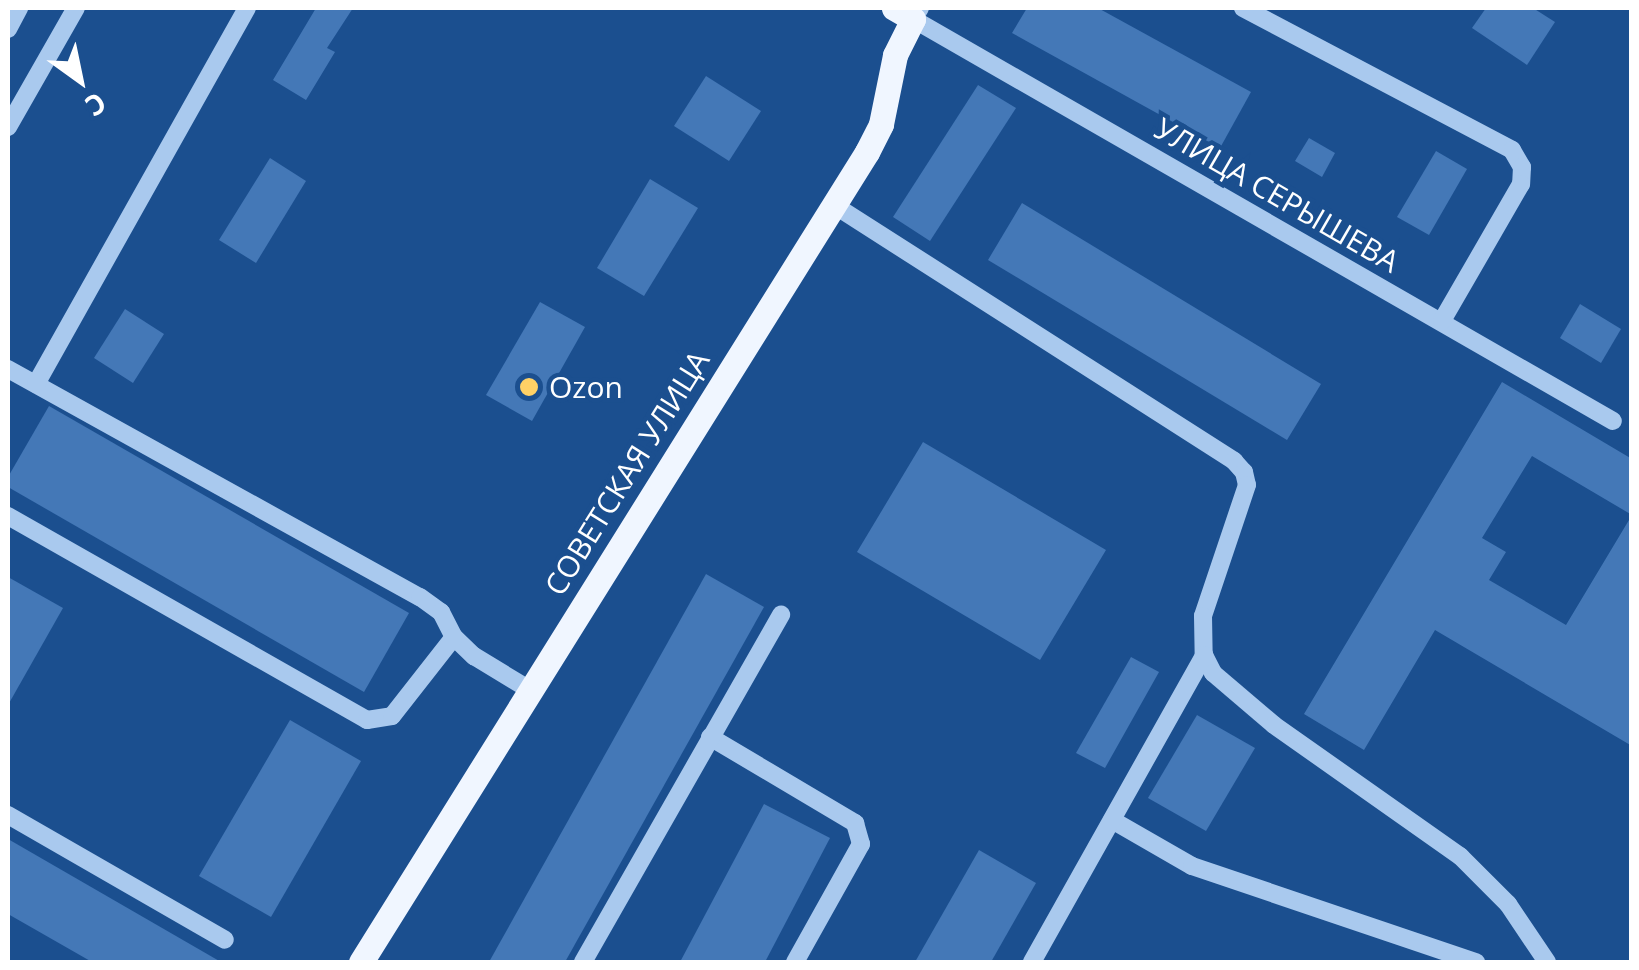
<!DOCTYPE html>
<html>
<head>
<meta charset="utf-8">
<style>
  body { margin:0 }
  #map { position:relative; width:1639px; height:970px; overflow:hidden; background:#1b4f8f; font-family:"Open Sans",sans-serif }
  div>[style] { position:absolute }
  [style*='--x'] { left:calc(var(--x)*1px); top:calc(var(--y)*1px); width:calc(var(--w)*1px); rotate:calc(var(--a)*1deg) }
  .building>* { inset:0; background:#4478b7 }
  .minor>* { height:18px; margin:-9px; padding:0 9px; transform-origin:9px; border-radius:9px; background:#a9c9ee }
  .major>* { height:25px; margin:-12.5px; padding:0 12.5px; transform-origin:12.5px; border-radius:12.5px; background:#f0f6ff }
  .dots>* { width:28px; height:28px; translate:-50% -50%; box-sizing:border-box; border:5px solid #1b4f8f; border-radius:50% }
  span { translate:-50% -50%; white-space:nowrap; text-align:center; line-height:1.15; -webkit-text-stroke:9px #1b4f8f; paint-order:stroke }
  .street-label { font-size:30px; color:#fff }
  .poi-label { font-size:30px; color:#fff }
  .left { translate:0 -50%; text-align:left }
  .frame { position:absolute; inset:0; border:10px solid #fff; pointer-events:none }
  .north { position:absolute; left:30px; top:30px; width:100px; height:100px; -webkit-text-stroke:8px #1b4f8f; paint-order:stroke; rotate:147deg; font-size:28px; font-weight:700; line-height:40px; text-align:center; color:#fff }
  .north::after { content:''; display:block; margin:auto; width:35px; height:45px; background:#fff; clip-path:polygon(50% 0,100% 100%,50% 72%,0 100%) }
</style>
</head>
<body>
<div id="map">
  <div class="building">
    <i style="clip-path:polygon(316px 8px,353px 8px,327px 48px,335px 52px,306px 100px,273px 80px)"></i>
    <i style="clip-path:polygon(1027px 8px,1098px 8px,1251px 92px,1220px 148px,1012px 33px)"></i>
    <i style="clip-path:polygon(1486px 8px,1533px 8px,1555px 22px,1527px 65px,1472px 28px)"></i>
    <i style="clip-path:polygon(706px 76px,761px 111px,729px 161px,674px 126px)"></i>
    <i style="clip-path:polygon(978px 85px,1016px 108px,930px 241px,893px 217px)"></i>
    <i style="clip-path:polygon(1309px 138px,1335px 153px,1322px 177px,1295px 161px)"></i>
    <i style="clip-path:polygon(1436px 151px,1467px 169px,1429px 235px,1397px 217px)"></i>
    <i style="clip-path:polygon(270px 158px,306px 181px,256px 263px,219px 240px)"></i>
    <i style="clip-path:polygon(650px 179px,698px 208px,644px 296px,597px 268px)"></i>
    <i style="clip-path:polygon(1022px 203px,1321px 384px,1287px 440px,988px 260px)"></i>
    <i style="clip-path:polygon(540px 302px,585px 327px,532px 421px,486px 395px)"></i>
    <i style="clip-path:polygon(1580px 304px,1621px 329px,1601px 363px,1560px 338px)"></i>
    <i style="clip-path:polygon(125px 309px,164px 334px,133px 383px,94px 358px)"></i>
    <i style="clip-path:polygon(1502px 382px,1632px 459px,1632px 515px,1532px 456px,1482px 538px,1506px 552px,1489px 580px,1566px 625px,1632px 515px,1632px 746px,1435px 630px,1364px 750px,1304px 714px)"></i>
    <i style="clip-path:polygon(49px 406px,409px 613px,364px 692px,8px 487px,8px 477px)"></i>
    <i style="clip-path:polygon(923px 442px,1106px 550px,1040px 660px,857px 552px)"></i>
    <i style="clip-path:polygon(706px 574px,764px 607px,565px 962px,489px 962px)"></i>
    <i style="clip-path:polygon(8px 577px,63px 608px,8px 705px)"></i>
    <i style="clip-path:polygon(1131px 657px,1159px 672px,1105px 768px,1076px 753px)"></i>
    <i style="clip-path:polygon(1197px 715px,1255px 748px,1206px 831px,1148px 798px)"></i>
    <i style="clip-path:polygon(290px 720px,361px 761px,271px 917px,199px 876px)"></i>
    <i style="clip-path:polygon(764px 804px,830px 838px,765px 962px,680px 962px)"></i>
    <i style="clip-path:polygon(8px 839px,221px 962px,92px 962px,8px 914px)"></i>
    <i style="clip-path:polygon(979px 850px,1036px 883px,991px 962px,915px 962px)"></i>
  </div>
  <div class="minor">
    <i style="--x:920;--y:8;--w:13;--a:122"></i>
    <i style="--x:913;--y:19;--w:807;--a:29.87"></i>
    <i style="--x:1243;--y:8;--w:304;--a:27.8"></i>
    <i style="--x:1512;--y:150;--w:20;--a:60"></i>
    <i style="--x:1522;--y:167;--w:17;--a:93"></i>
    <i style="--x:1521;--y:184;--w:158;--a:120"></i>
    <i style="--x:8;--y:29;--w:24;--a:-62"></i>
    <i style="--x:8;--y:127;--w:137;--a:-60.3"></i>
    <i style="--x:834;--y:205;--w:475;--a:32.6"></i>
    <i style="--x:1234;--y:461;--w:15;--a:48"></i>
    <i style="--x:1244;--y:472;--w:13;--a:77"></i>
    <i style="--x:1247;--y:485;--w:138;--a:108.6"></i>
    <i style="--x:1203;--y:616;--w:39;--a:89"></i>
    <i style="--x:1204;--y:655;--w:20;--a:63"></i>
    <i style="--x:1213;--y:673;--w:80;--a:40.4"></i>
    <i style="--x:1274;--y:725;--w:228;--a:35.2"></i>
    <i style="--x:1460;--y:856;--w:68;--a:45"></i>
    <i style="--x:1508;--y:904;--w:70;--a:56.1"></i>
    <i style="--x:8;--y:369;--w:471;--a:29"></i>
    <i style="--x:420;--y:597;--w:26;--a:36"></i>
    <i style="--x:441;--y:612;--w:28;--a:63"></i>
    <i style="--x:454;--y:637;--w:28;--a:44"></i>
    <i style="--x:474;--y:656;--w:66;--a:31.3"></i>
    <i style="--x:36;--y:384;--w:431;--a:-60.7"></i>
    <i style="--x:8;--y:516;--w:413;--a:29.6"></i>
    <i style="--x:367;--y:720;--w:25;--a:-9"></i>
    <i style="--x:392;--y:716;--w:100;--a:-51.9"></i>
    <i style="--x:710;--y:737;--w:169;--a:30.7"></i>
    <i style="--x:855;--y:823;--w:22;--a:74"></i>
    <i style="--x:861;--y:844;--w:135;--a:119.2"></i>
    <i style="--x:8;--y:815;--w:250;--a:29.9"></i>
    <i style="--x:1112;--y:820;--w:92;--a:29.9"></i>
    <i style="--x:1192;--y:866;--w:300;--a:18.7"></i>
    <i style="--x:583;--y:962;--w:400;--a:-60.3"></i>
    <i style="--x:1032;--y:962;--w:352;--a:-60.7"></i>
  </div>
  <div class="major">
    <i style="--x:361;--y:962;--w:955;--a:-58.01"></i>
    <i style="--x:867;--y:152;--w:31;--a:-63"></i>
    <i style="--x:881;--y:124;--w:70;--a:-78.5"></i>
    <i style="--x:895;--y:55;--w:40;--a:-63.4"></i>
    <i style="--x:913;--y:19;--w:22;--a:-150"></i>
  </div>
  <div class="dots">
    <i style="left:529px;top:387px;background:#ffd166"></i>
  </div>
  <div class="street-label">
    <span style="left:1277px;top:195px;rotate:30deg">УЛИЦА СЕРЫШЕВА</span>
    <span style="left:627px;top:473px;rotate:-58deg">СОВЕТСКАЯ УЛИЦА</span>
  </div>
  <div class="poi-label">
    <span class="left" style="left:549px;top:387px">Ozon</span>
  </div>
  <div class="frame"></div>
  <div class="north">С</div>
</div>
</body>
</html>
